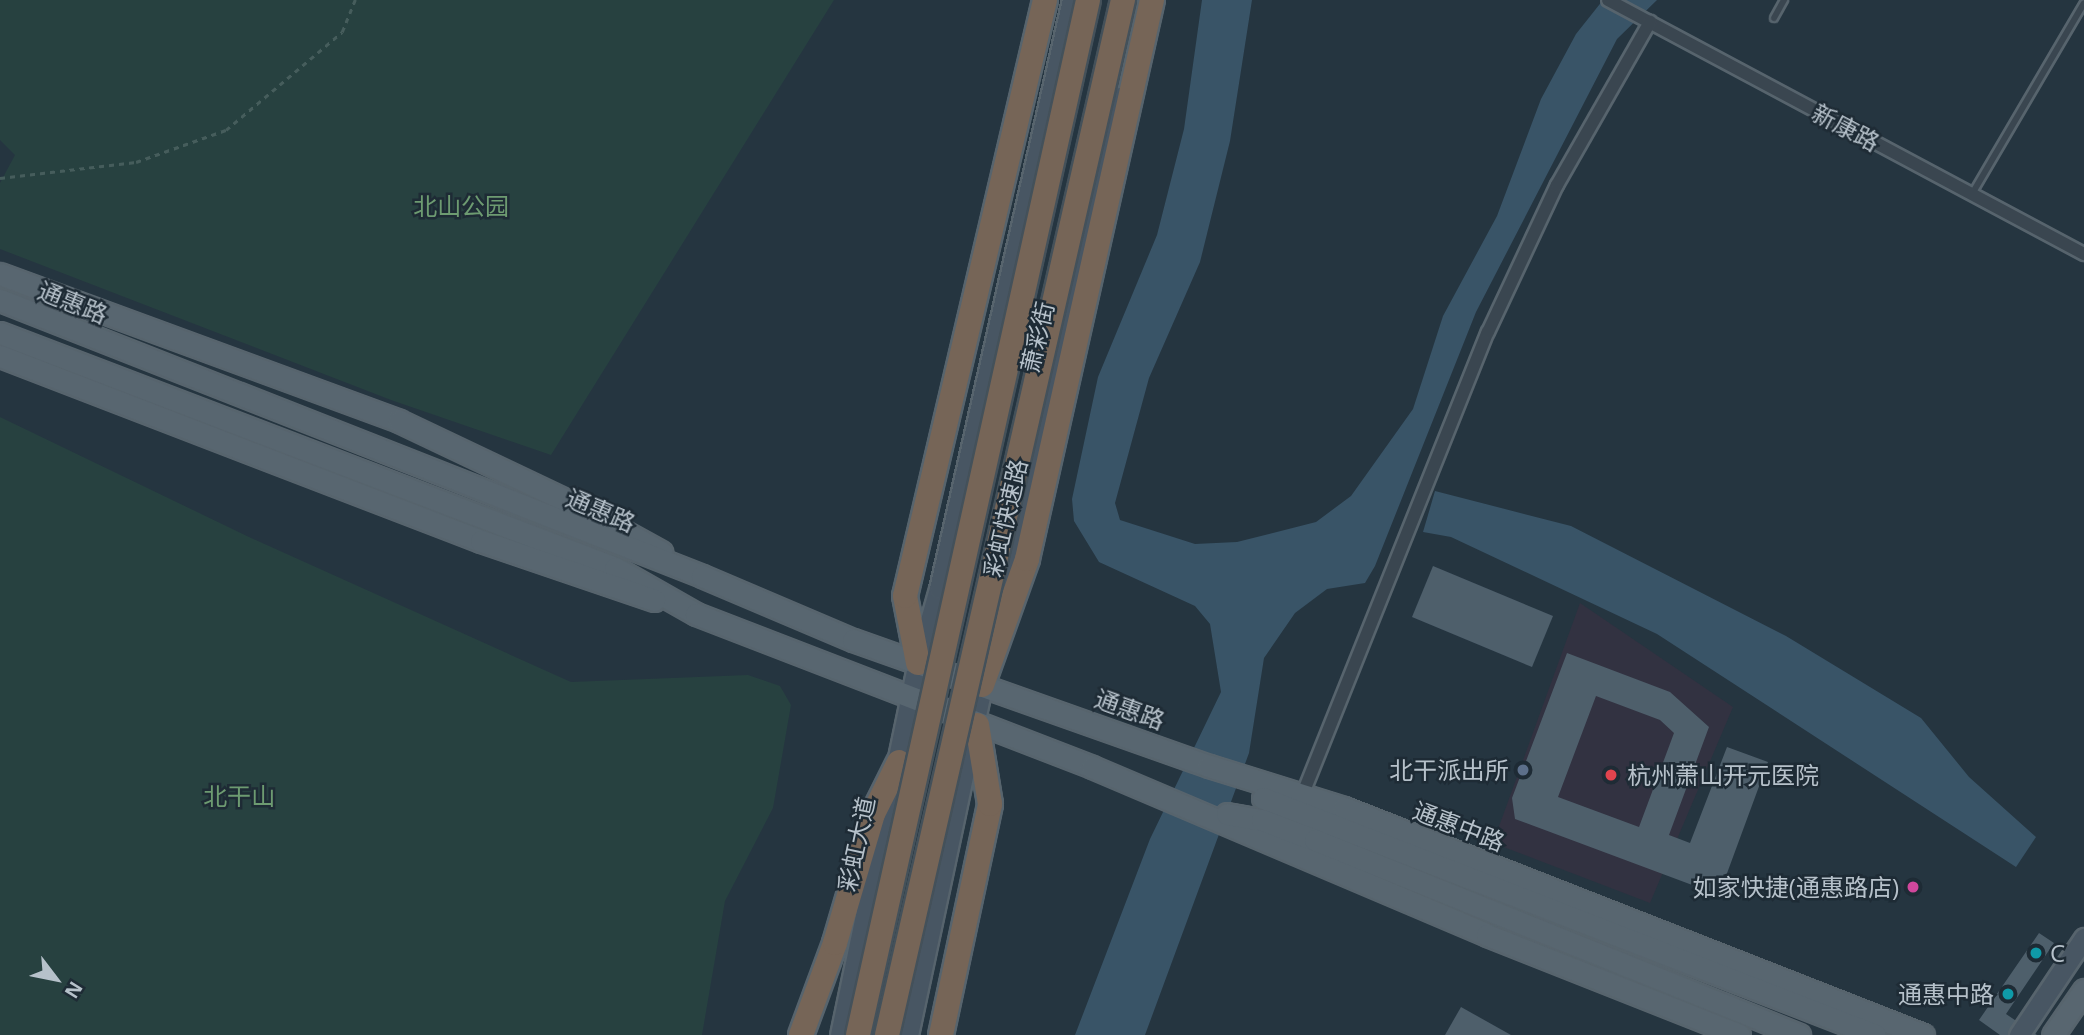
<!DOCTYPE html>
<html>
<head>
<meta charset="utf-8">
<style>
  body { margin:0 }
  #map { position:relative; width:2084px; height:1035px; overflow:hidden; background:#253540; font-family:"Open Sans","Noto Sans SC",sans-serif }
  div>[style] { position:absolute }
  [style*='--x'] { left:calc(var(--x)*1px); top:calc(var(--y)*1px); width:calc(var(--w)*1px); rotate:calc(var(--a)*1deg) }
  .medical>* { inset:0; background:#323241 }
  .green>* { inset:0; background:#274140 }
  .water>* { inset:0; background:#395467 }
  .building>* { inset:0; background:#4e5f6b }
  .path>* { height:2.5px; margin-top:-1.25px; transform-origin:0; background:repeating-linear-gradient(90deg,#465d5c 0 5px,transparent 0 10px) }
  .roads { filter:drop-shadow(2px 0 #57646d) drop-shadow(-2px 0 #57646d) drop-shadow(0 2px #57646d) drop-shadow(0 -2px #57646d) }
  .lane>* { height:6px; margin:-3px; padding:0 3px; transform-origin:3px; border-radius:3px; background:#3a4650 }
  .street>* { height:12px; margin:-6px; padding:0 6px; transform-origin:6px; border-radius:6px; background:#3a4650 }
  .secondary>* { height:19px; margin:-9.5px; padding:0 9.5px; transform-origin:9.5px; border-radius:9.5px; background:#485663 }
  .primary>* { height:21px; margin:-10.5px; padding:0 10.5px; transform-origin:10.5px; border-radius:10.5px; background:#586670 }
  .highway>* { height:24px; margin:-12px; padding:0 12px; transform-origin:12px; border-radius:12px; background:#766557 }
  .bridges { filter:drop-shadow(2px 0 #44515a) drop-shadow(-2px 0 #44515a) drop-shadow(0 2px #44515a) drop-shadow(0 -2px #44515a) }
  .highway-bridge>* { height:24px; margin:-12px; padding:0 12px; transform-origin:12px; border-radius:12px; background:#766557 }
  .dots>* { width:19px; height:19px; translate:-50% -50%; box-sizing:border-box; border:4px solid #1e2b35; border-radius:50% }
  span { translate:-50% -50%; white-space:nowrap; text-align:center; line-height:1.15; -webkit-text-stroke:5px #1e2b35; paint-order:stroke }
  .street-label { font-size:24px; color:#b6c1ca }
  .park-label { font-size:24px; color:#6d9b71 }
  .poi-label { font-size:24px; color:#b6c1ca }
  .right { translate:-100% -50%; text-align:right }
  .left { translate:0 -50%; text-align:left }
  .north { position:absolute; left:21px; top:944px; width:70px; height:70px; -webkit-text-stroke:5px #1e2b35; paint-order:stroke; rotate:122deg; font-size:19px; font-weight:700; line-height:28px; text-align:center; color:#b6c1ca }
  .north::after { content:''; display:block; margin:auto; width:24px; height:32px; background:#b6c1ca; clip-path:polygon(50% 0,100% 100%,50% 72%,0 100%) }
</style>
</head>
<body>
<div id="map">
  <div class="medical">
    <i style="clip-path:polygon(1580px 603px,1733px 707px,1650px 903px,1493px 843px)"></i>
  </div>
  <div class="green">
    <i style="clip-path:polygon(0 0,834px 0,551px 455px,391px 400px,0 249px,0 183px,15px 155px,0 140px)"></i>
    <i style="clip-path:polygon(0 417px,249px 537px,571px 682px,748px 675px,780px 686px,791px 705px,773px 808px,725px 901px,702px 1035px,0 1035px)"></i>
  </div>
  <div class="water">
    <i style="clip-path:polygon(1202px 0,1252px 0,1230px 141px,1200px 262px,1149px 378px,1115px 503px,1120px 520px,1195px 544px,1237px 542px,1316px 522px,1351px 496px,1413px 409px,1443px 316px,1497px 216px,1541px 99px,1576px 34px,1603px 0,1657px 0,1617px 39px,1476px 312px,1375px 566px,1365px 583px,1327px 589px,1295px 613px,1264px 658px,1249px 753px,1145px 1035px,1075px 1035px,1150px 839px,1221px 692px,1210px 624px,1195px 606px,1099px 562px,1074px 521px,1072px 499px,1098px 377px,1157px 235px,1184px 129px)"></i>
    <i style="clip-path:polygon(1435px 491px,1571px 526px,1786px 636px,1921px 718px,1969px 777px,2036px 837px,2016px 867px,1657px 634px,1451px 537px,1423px 532px)"></i>
  </div>
  <div class="building">
    <i style="clip-path:polygon(1433px 566px,1553px 616px,1532px 667px,1412px 617px)"></i>
    <i style="clip-path:polygon(evenodd,1567px 653px,1670px 692px,1709px 727px,1669px 835px,1690px 843px,1727px 747px,1768px 762px,1719px 895px,1515px 819px,1512px 798px,1567px 653px,1596px 696px,1660px 720px,1674px 733px,1639px 827px,1558px 797px,1596px 696px)"></i>
    <i style="clip-path:polygon(2039px 933px,2054px 943px,2006px 1014px,2037px 1035px,2000px 1035px,1979px 1020px)"></i>
    <i style="clip-path:polygon(1461px 1007px,1511px 1035px,1445px 1035px)"></i>
  </div>
  <div class="path">
    <i style="--x:0;--y:178;--w:137;--a:-6.7"></i>
    <i style="--x:136;--y:162;--w:96;--a:-19.6"></i>
    <i style="--x:226;--y:130;--w:152;--a:-40.2"></i>
    <i style="--x:342;--y:32;--w:35;--a:-68"></i>
  </div>
  <div class="roads">
    <div class="lane">
      <i style="--x:1774;--y:18;--w:21;--a:-61"></i>
      <i style="--x:1972;--y:194;--w:221;--a:-59.6"></i>
    </div>
    <div class="street">
      <i style="--x:1608;--y:0;--w:540;--a:28.08"></i>
      <i style="--x:1302;--y:796;--w:500;--a:-68.2"></i>
      <i style="--x:1488;--y:332;--w:162;--a:-64.9"></i>
      <i style="--x:1557;--y:185;--w:188;--a:-60.3"></i>
    </div>
    <div class="secondary">
      <i style="--x:1001;--y:603;--w:519;--a:-76.98"></i>
      <i style="--x:840;--y:1035;--w:380;--a:-78.2"></i>
      <i style="--x:918;--y:663;--w:77;--a:-74.2"></i>
      <i style="--x:939;--y:589;--w:604;--a:-77.28"></i>
      <i style="--x:908;--y:1035;--w:370;--a:-78"></i>
      <i style="--x:2019;--y:1035;--w:117;--a:-56.2"></i>
    </div>
    <div class="primary">
      <i style="--x:0;--y:274;--w:425;--a:20.2"></i>
      <i style="--x:399;--y:421;--w:191;--a:25.4"></i>
      <i style="--x:572;--y:503;--w:102;--a:28.8"></i>
      <i style="--x:0;--y:300;--w:754;--a:21.46"></i>
      <i style="--x:702;--y:576;--w:164;--a:23"></i>
      <i style="--x:853;--y:640;--w:378;--a:19.5"></i>
      <i style="--x:1209;--y:766;--w:141;--a:17.3"></i>
      <i style="--x:1344;--y:808;--w:622;--a:21.41"></i>
      <i style="--x:0;--y:333;--w:658;--a:20.91"></i>
      <i style="--x:615;--y:568;--w:93;--a:29.6"></i>
      <i style="--x:696;--y:614;--w:425;--a:21.1"></i>
      <i style="--x:1092;--y:767;--w:429;--a:23"></i>
      <i style="--x:1487;--y:935;--w:271;--a:21.6"></i>
      <i style="--x:0;--y:356;--w:515;--a:21.04"></i>
      <i style="--x:481;--y:541;--w:183;--a:18.8"></i>
      <i style="--x:1263;--y:798;--w:656;--a:21.17"></i>
      <i style="--x:1227;--y:814;--w:36;--a:10"></i>
      <i style="--x:1262;--y:820;--w:57;--a:20.7"></i>
      <i style="--x:1315;--y:840;--w:522;--a:21.94"></i>
      <i style="--x:2053;--y:1035;--w:55;--a:-55.4"></i>
    </div>
    <div class="highway">
      <i style="--x:918;--y:663;--w:68;--a:-101"></i>
      <i style="--x:905;--y:596;--w:612;--a:-76.78"></i>
      <i style="--x:982;--y:685;--w:134;--a:-70.3"></i>
      <i style="--x:1027;--y:559;--w:573;--a:-77.4"></i>
      <i style="--x:801;--y:1035;--w:98;--a:-69.7"></i>
      <i style="--x:835;--y:943;--w:134;--a:-73.6"></i>
      <i style="--x:873;--y:814;--w:58;--a:-63.4"></i>
      <i style="--x:941;--y:1035;--w:236;--a:-78"></i>
      <i style="--x:990;--y:804;--w:80;--a:-99.3"></i>
    </div>
  </div>
  <div class="bridges">
    <div class="highway-bridge">
      <i style="--x:858;--y:1035;--w:1060;--a:-77.47"></i>
      <i style="--x:887;--y:1035;--w:1062;--a:-77.16"></i>
    </div>
  </div>
  <div class="dots">
    <i style="left:1523px;top:770px;background:#5c6f8a"></i>
    <i style="left:1611px;top:775px;background:#e0444e"></i>
    <i style="left:1913px;top:887px;background:#d1479c"></i>
    <i style="left:2036px;top:953px;background:#0f9aa8"></i>
    <i style="left:2008px;top:994px;background:#0f9aa8"></i>
  </div>
  <div class="street-label">
    <span style="left:1846px;top:127px;rotate:28deg">新康路</span>
    <span style="left:73px;top:302px;rotate:22deg">通惠路</span>
    <span style="left:1037px;top:337px;rotate:-77deg">萧彩街</span>
    <span style="left:601px;top:510px;rotate:23deg">通惠路</span>
    <span style="left:1005px;top:518px;rotate:-77deg">彩虹快速路</span>
    <span style="left:1130px;top:709px;rotate:20deg">通惠路</span>
    <span style="left:1459px;top:826px;rotate:21deg">通惠中路</span>
    <span style="left:856px;top:844px;rotate:-78deg">彩虹大道</span>
  </div>
  <div class="park-label">
    <span style="left:461px;top:206px">北山公园</span>
    <span style="left:239px;top:796px">北干山</span>
  </div>
  <div class="poi-label">
    <span class="right" style="left:1509px;top:770px">北干派出所</span>
    <span class="left" style="left:1627px;top:775px">杭州萧山开元医院</span>
    <span class="right" style="left:1899px;top:887px">如家快捷(通惠路店)</span>
    <span class="left" style="left:2050px;top:953px">C</span>
    <span class="right" style="left:1994px;top:994px">通惠中路</span>
  </div>
  <div class="north">N</div>
</div>
</body>
</html>
